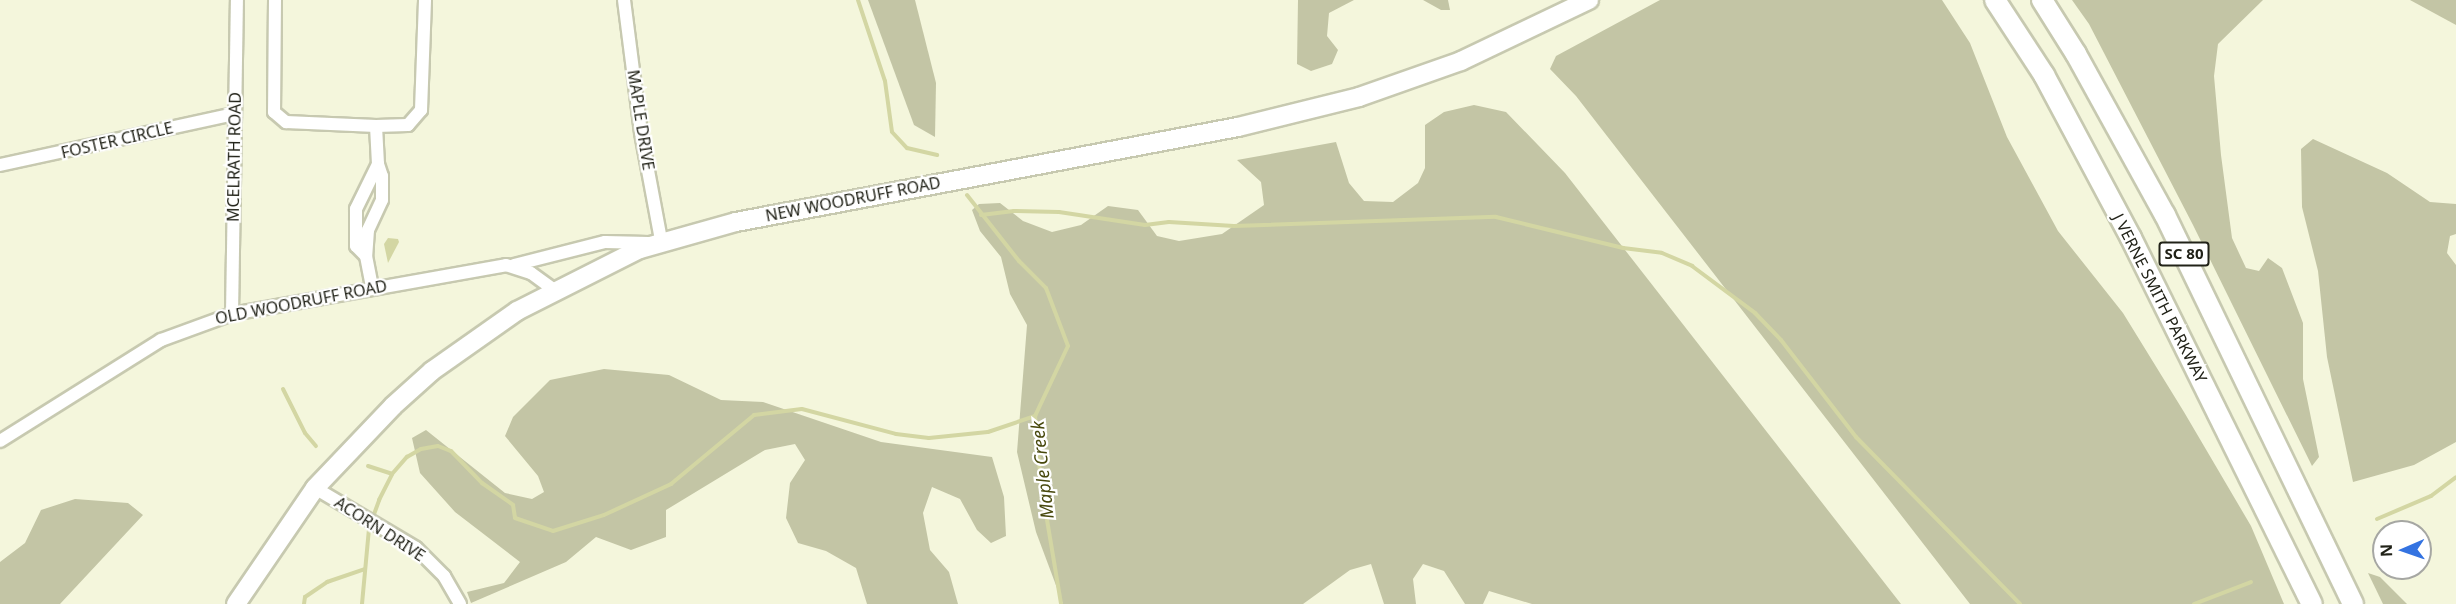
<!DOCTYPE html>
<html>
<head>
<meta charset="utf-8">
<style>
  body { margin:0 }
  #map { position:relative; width:2456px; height:604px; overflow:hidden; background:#f4f6dc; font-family:"Noto Sans",sans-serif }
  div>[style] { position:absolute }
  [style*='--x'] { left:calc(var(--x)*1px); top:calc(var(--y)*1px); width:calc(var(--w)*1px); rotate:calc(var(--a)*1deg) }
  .green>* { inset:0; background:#c3c5a5 }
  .water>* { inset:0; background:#d3d6a3 }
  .stream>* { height:4px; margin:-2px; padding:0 2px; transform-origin:2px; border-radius:2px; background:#d3d6a3 }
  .roads { filter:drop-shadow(2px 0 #c7c9b0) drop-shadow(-2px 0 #c7c9b0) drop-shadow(0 2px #c7c9b0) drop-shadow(0 -2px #c7c9b0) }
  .street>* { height:12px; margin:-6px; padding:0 6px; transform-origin:6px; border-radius:6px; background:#fff }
  .secondary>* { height:18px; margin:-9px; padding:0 9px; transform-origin:9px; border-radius:9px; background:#fff }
  .primary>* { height:20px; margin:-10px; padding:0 10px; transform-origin:10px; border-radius:10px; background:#fff }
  span { translate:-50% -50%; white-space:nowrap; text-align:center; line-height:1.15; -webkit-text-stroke:4.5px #fff; paint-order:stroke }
  .shield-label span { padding:2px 4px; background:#fff; border:2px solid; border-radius:4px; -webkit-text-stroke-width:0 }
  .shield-label { font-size:15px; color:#212218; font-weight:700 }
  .street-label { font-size:16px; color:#212218 }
  .water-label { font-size:18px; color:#47480c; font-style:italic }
  .north { position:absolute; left:2372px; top:520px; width:60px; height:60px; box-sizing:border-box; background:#fff; border:2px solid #a6a7a3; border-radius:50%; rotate:268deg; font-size:16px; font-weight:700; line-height:24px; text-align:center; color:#212218 }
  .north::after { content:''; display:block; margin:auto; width:21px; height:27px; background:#3473e1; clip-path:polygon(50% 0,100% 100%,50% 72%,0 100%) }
</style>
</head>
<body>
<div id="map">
  <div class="green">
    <i style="clip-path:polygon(868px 0,915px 0,936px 83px,935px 137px,914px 125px)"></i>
    <i style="clip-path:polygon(1298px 0,1354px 0,1329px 13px,1327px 36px,1338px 50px,1332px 64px,1311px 71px,1297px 64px)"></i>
    <i style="clip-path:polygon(1423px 0,1448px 0,1450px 10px,1441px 10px)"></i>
    <i style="clip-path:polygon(1660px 0,1942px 0,1970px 43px,2007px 137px,2058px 231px,2123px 313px,2184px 412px,2251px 526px,2284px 604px,1970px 604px,1576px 96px,1550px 69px,1556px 56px)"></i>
    <i style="clip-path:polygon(2072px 0,2263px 0,2218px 44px,2214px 76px,2221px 155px,2232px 238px,2246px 268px,2259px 271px,2268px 258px,2282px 268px,2303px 323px,2303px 379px,2319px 457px,2312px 466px,2193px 225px,2089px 24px)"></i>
    <i style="clip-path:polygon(2410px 0,2456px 0,2456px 25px)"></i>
    <i style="clip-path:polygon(1474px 105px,1506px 112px,1565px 173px,1901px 604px,1532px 604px,1489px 591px,1483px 604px,1465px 604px,1444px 571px,1423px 564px,1413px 579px,1416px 604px,1384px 604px,1371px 564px,1350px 570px,1303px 604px,1063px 604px,1036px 532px,1017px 452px,1027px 325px,1010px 294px,1001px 257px,980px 231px,972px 210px,979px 204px,1000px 203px,1023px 221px,1052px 232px,1081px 225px,1108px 206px,1138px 210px,1157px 236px,1179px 241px,1222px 234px,1264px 205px,1261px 182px,1237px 160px,1336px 142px,1349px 183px,1364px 201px,1393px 202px,1418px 183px,1425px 168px,1425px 125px,1444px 112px)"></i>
    <i style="clip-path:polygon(2313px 139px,2387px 173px,2430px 202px,2456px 204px,2456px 234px,2450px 236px,2447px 253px,2456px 265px,2456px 442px,2414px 465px,2353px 482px,2327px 357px,2318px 271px,2302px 207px,2301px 149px)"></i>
    <i style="clip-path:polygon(604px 369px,669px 375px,721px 400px,763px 402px,881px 442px,992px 457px,1004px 497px,1006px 536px,991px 543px,977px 530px,960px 499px,932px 487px,923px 513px,930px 550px,949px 572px,958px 604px,867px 604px,856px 568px,826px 551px,798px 543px,786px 518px,790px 483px,805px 460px,795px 444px,765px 450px,666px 510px,666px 537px,631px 550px,596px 537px,566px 562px,471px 603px,467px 592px,504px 583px,520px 562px,455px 512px,420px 473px,412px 438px,426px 430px,505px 493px,532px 499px,544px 492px,538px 476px,505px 436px,513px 417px,550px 380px)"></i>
    <i style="clip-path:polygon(75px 499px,128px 503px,143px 515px,60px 604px,0 604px,0 562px,25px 543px,41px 510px)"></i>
    <i style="clip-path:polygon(2368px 573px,2380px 577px,2407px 604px,2383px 604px)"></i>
  </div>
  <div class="water">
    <i style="clip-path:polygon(388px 238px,398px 239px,399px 242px,388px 263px,384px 244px)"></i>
  </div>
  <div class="stream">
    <i style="--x:858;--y:0;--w:85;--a:71.6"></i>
    <i style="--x:885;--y:81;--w:51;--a:82.2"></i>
    <i style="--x:892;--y:132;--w:22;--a:47"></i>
    <i style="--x:907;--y:148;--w:31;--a:13"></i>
    <i style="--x:967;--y:195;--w:84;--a:51.8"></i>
    <i style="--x:1019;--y:261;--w:38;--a:45"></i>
    <i style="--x:1046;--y:288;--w:62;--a:69.2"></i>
    <i style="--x:1068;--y:346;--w:77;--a:115.2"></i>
    <i style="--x:1035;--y:416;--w:68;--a:85"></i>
    <i style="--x:1041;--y:484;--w:122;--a:80.5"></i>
    <i style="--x:981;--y:215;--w:33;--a:-7"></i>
    <i style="--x:1014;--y:211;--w:45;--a:1.3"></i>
    <i style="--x:1059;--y:212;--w:87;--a:8.6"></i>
    <i style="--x:1145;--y:225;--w:24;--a:-7"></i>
    <i style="--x:1169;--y:222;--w:65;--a:3.5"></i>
    <i style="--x:1234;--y:226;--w:262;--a:-2"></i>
    <i style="--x:1496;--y:217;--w:131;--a:13.7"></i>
    <i style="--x:1623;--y:248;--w:39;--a:7"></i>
    <i style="--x:1662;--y:253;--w:33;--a:23"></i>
    <i style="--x:1692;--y:266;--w:79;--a:36.7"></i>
    <i style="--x:1755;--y:313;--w:37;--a:46"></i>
    <i style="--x:1781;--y:340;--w:123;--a:52.3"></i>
    <i style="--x:1856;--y:437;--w:234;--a:45.5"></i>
    <i style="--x:283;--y:389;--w:49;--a:63.4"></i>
    <i style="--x:305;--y:433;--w:17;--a:50"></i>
    <i style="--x:368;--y:466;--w:25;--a:18"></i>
    <i style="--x:2377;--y:519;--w:59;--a:-23.1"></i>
    <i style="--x:2431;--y:496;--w:31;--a:-37"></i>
    <i style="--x:304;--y:604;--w:7;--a:-82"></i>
    <i style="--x:305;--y:597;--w:27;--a:-34"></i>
    <i style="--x:327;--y:582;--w:39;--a:-19"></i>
    <i style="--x:362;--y:604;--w:76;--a:-84.7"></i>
    <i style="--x:369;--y:528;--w:30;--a:-70"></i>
    <i style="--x:379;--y:500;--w:29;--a:-63"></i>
    <i style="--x:392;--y:474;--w:23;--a:-49"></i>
    <i style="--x:407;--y:457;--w:16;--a:-30"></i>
    <i style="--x:421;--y:449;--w:17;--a:-10"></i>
    <i style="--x:438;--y:446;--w:14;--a:21"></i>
    <i style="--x:451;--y:451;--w:45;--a:45.9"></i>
    <i style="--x:482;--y:483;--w:38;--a:35"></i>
    <i style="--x:513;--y:505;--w:13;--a:81"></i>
    <i style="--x:515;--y:518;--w:40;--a:18.9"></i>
    <i style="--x:553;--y:531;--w:53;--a:-17.4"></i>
    <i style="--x:604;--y:515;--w:74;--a:-24.8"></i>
    <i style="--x:671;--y:484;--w:108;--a:-39.7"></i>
    <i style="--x:754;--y:415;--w:48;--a:-7.1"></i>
    <i style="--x:802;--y:409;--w:97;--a:14.9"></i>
    <i style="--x:896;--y:434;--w:33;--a:7"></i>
    <i style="--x:929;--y:438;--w:59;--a:-5.8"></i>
    <i style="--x:988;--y:432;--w:50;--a:-18.8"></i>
    <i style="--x:2194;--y:604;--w:61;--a:-21.1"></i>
  </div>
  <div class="roads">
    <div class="street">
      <i style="--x:275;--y:0;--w:112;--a:90.5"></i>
      <i style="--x:274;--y:112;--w:16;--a:40"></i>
      <i style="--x:286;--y:122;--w:90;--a:2.5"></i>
      <i style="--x:376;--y:126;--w:32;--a:-2"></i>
      <i style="--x:408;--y:125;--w:20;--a:-49"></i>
      <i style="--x:421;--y:110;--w:110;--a:-87.9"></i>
      <i style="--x:624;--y:0;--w:134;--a:82.7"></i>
      <i style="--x:641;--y:133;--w:109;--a:79.4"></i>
      <i style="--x:376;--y:126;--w:38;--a:87"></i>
      <i style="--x:0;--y:165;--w:239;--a:-12.3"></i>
      <i style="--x:366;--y:256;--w:14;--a:-135"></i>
      <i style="--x:356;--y:246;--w:37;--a:-90"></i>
      <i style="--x:356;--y:209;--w:50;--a:-63.9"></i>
      <i style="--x:378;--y:164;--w:13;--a:72"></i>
      <i style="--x:382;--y:176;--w:24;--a:90"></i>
      <i style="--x:382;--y:200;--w:33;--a:115"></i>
      <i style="--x:368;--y:230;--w:26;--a:94"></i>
      <i style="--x:366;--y:256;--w:32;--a:79"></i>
      <i style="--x:514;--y:265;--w:94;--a:-14.2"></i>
      <i style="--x:605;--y:242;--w:43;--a:1.3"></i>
      <i style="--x:232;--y:314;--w:314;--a:-89.1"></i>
      <i style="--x:0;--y:441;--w:190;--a:-32.1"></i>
      <i style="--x:161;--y:340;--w:76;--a:-20.1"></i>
      <i style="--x:232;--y:314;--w:278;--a:-10.1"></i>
      <i style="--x:506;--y:265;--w:26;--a:18"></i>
      <i style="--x:531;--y:273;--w:29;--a:36"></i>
      <i style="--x:315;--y:488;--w:117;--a:30.7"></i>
      <i style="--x:416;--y:548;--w:40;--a:45"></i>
      <i style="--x:444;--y:576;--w:32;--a:60"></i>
    </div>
    <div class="secondary">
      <i style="--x:236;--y:604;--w:140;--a:-55.7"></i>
      <i style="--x:315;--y:488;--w:113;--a:-46.4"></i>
      <i style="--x:393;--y:406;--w:52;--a:-41.9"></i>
      <i style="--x:432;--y:371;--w:104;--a:-35.2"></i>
      <i style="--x:517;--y:311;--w:138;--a:-26.8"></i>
      <i style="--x:640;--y:249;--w:100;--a:-15.7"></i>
      <i style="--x:736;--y:222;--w:511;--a:-10.72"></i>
      <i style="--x:1238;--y:127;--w:125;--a:-13.9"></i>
      <i style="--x:1359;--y:97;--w:108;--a:-19.4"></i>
      <i style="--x:1461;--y:61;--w:142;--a:-25.5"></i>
    </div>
    <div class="primary">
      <i style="--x:1995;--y:0;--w:90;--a:56.8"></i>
      <i style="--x:2044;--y:75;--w:185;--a:61.9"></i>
      <i style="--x:2131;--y:238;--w:408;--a:63.7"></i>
      <i style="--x:2042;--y:0;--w:64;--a:57.8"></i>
      <i style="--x:2076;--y:54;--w:184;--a:61.1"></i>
      <i style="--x:2165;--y:215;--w:432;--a:64.2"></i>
    </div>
  </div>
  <div class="shield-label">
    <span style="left:2184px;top:254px">SC 80</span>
  </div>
  <div class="street-label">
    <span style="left:641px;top:120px;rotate:81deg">MAPLE DRIVE</span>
    <span style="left:117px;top:140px;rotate:-13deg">FOSTER CIRCLE</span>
    <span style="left:234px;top:157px;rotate:-89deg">MCELRATH ROAD</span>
    <span style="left:853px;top:199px;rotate:-11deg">NEW WOODRUFF ROAD</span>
    <span style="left:2160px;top:298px;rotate:63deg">J VERNE SMITH PARKWAY</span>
    <span style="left:301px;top:302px;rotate:-11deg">OLD WOODRUFF ROAD</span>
    <span style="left:380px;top:529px;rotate:33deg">ACORN DRIVE</span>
  </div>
  <div class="water-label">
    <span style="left:1042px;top:470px;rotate:-96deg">Maple Creek</span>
  </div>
  <div class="north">N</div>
</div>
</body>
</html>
